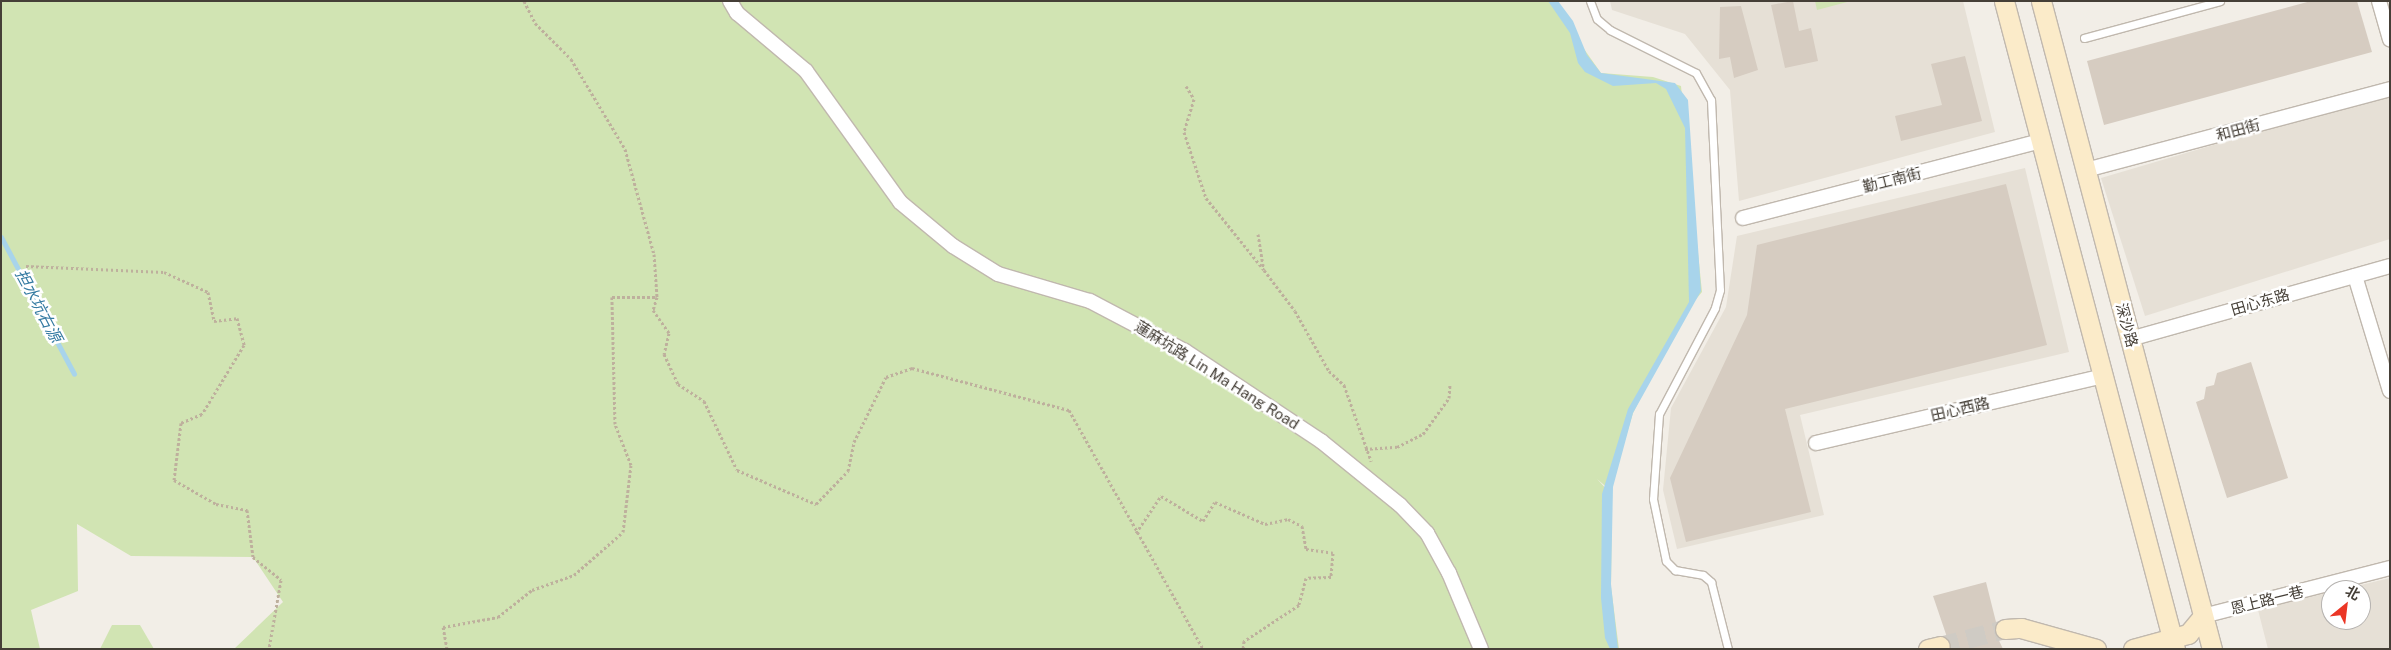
<!DOCTYPE html>
<html>
<head>
<meta charset="utf-8">
<style>
  body { margin:0 }
  #map { position:relative; width:2391px; height:650px; overflow:hidden; background:#f2eee7; font-family:"Public Sans","Noto Sans SC",sans-serif }
  div>[style] { position:absolute }
  [style*='--x'] { left:calc(var(--x)*1px); top:calc(var(--y)*1px); width:calc(var(--w)*1px); rotate:calc(var(--a)*1deg) }
  .residential>* { inset:0; background:#e6e0d6 }
  .green>* { inset:0; background:#d1e4b3 }
  .water>* { inset:0; background:#a8d4eb }
  .stream>* { height:5px; margin:-2.5px; padding:0 2.5px; transform-origin:2.5px; border-radius:2.5px; background:#a8d4eb }
  .building>* { inset:0; background:#d6ccc1 }
  .secondary-tunnel>* { height:19px; margin-top:-9.5px; transform-origin:0; background:repeating-linear-gradient(90deg,#cfcbc4 0 19px,transparent 0 28px) }
  .path>* { height:3px; margin-top:-1.5px; transform-origin:0; background:repeating-linear-gradient(90deg,#beb09d 0 2.5px,transparent 0 5px) }
  .roads { filter:drop-shadow(1px 0 #c0b8ae) drop-shadow(-1px 0 #c0b8ae) drop-shadow(0 1px #c0b8ae) drop-shadow(0 -1px #c0b8ae) }
  .service>* { height:7px; margin:-3.5px; padding:0 3.5px; transform-origin:3.5px; border-radius:3.5px; background:#fff }
  .minor>* { height:14px; margin:-7px; padding:0 7px; transform-origin:7px; border-radius:7px; background:#fff }
  .secondary>* { height:19px; margin:-9.5px; padding:0 9.5px; transform-origin:9.5px; border-radius:9.5px; background:#fbebc9 }
  span { translate:-50% -50%; white-space:nowrap; text-align:center; line-height:1.15; -webkit-text-stroke:5px #fff; paint-order:stroke }
  .street-label { font-size:15px; color:#453f37 }
  .water-label { font-size:16px; color:#357ba2; font-style:italic }
  .frame { position:absolute; inset:0; border:2px solid #453f37; pointer-events:none }
  .north { position:absolute; left:2321px; top:580px; width:50px; height:50px; box-sizing:border-box; background:#fff; border:1px solid #b5b2af; border-radius:50%; rotate:29deg; font-size:14px; font-weight:700; line-height:20px; text-align:center; color:#453f37 }
  .north::after { content:''; display:block; margin:auto; width:18px; height:22px; background:#eb3626; clip-path:polygon(50% 0,100% 100%,50% 72%,0 100%) }
</style>
</head>
<body>
<div id="map">
  <div class="residential">
    <i style="clip-path:polygon(1610px 1px,1963px 1px,1995px 132px,1739px 201px,1730px 90px,1685px 34px,1612px 10px)"></i>
    <i style="clip-path:polygon(2390px 93px,2390px 239px,2145px 316px,2101px 178px)"></i>
    <i style="clip-path:polygon(2025px 168px,2069px 352px,1800px 415px,1824px 515px,1677px 549px,1663px 490px,1671px 408px,1726px 307px,1737px 236px)"></i>
    <i style="clip-path:polygon(2390px 578px,2390px 649px,2268px 649px,2258px 610px,2331px 592px,2331px 620px,2361px 620px,2361px 590px,2340px 590px)"></i>
  </div>
  <div class="green">
    <i style="clip-path:polygon(1px 1px,1550px 1px,1601px 73px,1653px 77px,1681px 86px,1702px 292px,1681px 317px,1633px 413px,1610px 490px,1597px 479px,1612px 495px,1611px 587px,1619px 649px,234px 649px,283px 602px,253px 557px,131px 556px,77px 524px,78px 591px,31px 610px,40px 649px,1px 649px)"></i>
    <i style="clip-path:polygon(1815px 1px,1851px 1px,1817px 10px)"></i>
    <i style="clip-path:polygon(112px 625px,140px 625px,154px 649px,100px 649px)"></i>
  </div>
  <div class="water">
    <i style="clip-path:polygon(1548px 1px,1558px 1px,1573px 21px,1587px 55px,1601px 73px,1675px 83px,1688px 100px,1701px 291px,1633px 413px,1613px 487px,1611px 584px,1618px 649px,1610px 649px,1605px 638px,1601px 598px,1602px 494px,1628px 409px,1689px 302px,1685px 128px,1666px 89px,1656px 83px,1613px 86px,1585px 72px,1578px 63px,1570px 33px)"></i>
  </div>
  <div class="stream">
    <i style="--x:1;--y:237;--w:155;--a:61.9"></i>
  </div>
  <div class="building">
    <i style="clip-path:polygon(1793px 1px,1799px 31px,1811px 28px,1818px 61px,1785px 68px,1771px 5px)"></i>
    <i style="clip-path:polygon(2311px 1px,2357px 1px,2372px 52px,2104px 125px,2087px 61px)"></i>
    <i style="clip-path:polygon(1741px 6px,1758px 70px,1734px 78px,1730px 57px,1719px 59px,1720px 7px)"></i>
    <i style="clip-path:polygon(1965px 56px,1982px 121px,1901px 141px,1895px 116px,1942px 105px,1931px 64px)"></i>
    <i style="clip-path:polygon(2006px 184px,2047px 345px,1785px 409px,1811px 512px,1686px 542px,1670px 478px,1747px 315px,1757px 245px)"></i>
    <i style="clip-path:polygon(2251px 362px,2288px 478px,2227px 498px,2196px 402px,2204px 399px,2206px 387px,2214px 385px,2217px 373px)"></i>
    <i style="clip-path:polygon(1986px 582px,1996px 622px,1994px 630px,2003px 649px,1951px 649px,1933px 596px)"></i>
  </div>
  <div class="secondary-tunnel">
    <i style="--x:1940;--y:646;--w:67;--a:-14.7"></i>
  </div>
  <div class="path">
    <i style="--x:524;--y:1;--w:25;--a:63"></i>
    <i style="--x:535;--y:23;--w:51;--a:45"></i>
    <i style="--x:571;--y:59;--w:105;--a:59"></i>
    <i style="--x:625;--y:149;--w:109;--a:74.6"></i>
    <i style="--x:654;--y:254;--w:43;--a:86"></i>
    <i style="--x:657;--y:297;--w:14;--a:107"></i>
    <i style="--x:653;--y:310;--w:28;--a:55"></i>
    <i style="--x:669;--y:333;--w:22;--a:103"></i>
    <i style="--x:664;--y:354;--w:33;--a:65"></i>
    <i style="--x:678;--y:384;--w:31;--a:33"></i>
    <i style="--x:704;--y:401;--w:76;--a:64.4"></i>
    <i style="--x:737;--y:470;--w:86;--a:23.3"></i>
    <i style="--x:816;--y:504;--w:46;--a:-45.9"></i>
    <i style="--x:848;--y:471;--w:30;--a:-78"></i>
    <i style="--x:854;--y:442;--w:72;--a:-63.8"></i>
    <i style="--x:886;--y:377;--w:28;--a:-19"></i>
    <i style="--x:912;--y:368;--w:163;--a:15"></i>
    <i style="--x:1069;--y:410;--w:274;--a:60.7"></i>
    <i style="--x:1186;--y:86;--w:15;--a:58"></i>
    <i style="--x:1194;--y:99;--w:34;--a:107"></i>
    <i style="--x:1184;--y:132;--w:70;--a:71.6"></i>
    <i style="--x:1206;--y:198;--w:92;--a:51.1"></i>
    <i style="--x:1258;--y:234;--w:36;--a:81"></i>
    <i style="--x:1264;--y:270;--w:51;--a:52.9"></i>
    <i style="--x:1295;--y:311;--w:69;--a:60.5"></i>
    <i style="--x:1329;--y:371;--w:21;--a:43"></i>
    <i style="--x:1344;--y:385;--w:81;--a:70.4"></i>
    <i style="--x:26;--y:266;--w:138;--a:2.5"></i>
    <i style="--x:164;--y:272;--w:48;--a:24.4"></i>
    <i style="--x:208;--y:292;--w:30;--a:78"></i>
    <i style="--x:214;--y:321;--w:23;--a:-7"></i>
    <i style="--x:237;--y:318;--w:28;--a:75"></i>
    <i style="--x:244;--y:345;--w:81;--a:121.3"></i>
    <i style="--x:202;--y:414;--w:23;--a:157"></i>
    <i style="--x:181;--y:423;--w:57;--a:97"></i>
    <i style="--x:174;--y:480;--w:48;--a:29.7"></i>
    <i style="--x:216;--y:504;--w:32;--a:11"></i>
    <i style="--x:247;--y:510;--w:47;--a:82.7"></i>
    <i style="--x:253;--y:557;--w:36;--a:39"></i>
    <i style="--x:281;--y:580;--w:70;--a:99.9"></i>
    <i style="--x:1365;--y:449;--w:32;--a:-4"></i>
    <i style="--x:1397;--y:447;--w:29;--a:-27"></i>
    <i style="--x:1423;--y:434;--w:44;--a:-54.2"></i>
    <i style="--x:1449;--y:398;--w:13;--a:-86"></i>
    <i style="--x:1136;--y:533;--w:45;--a:-56"></i>
    <i style="--x:1161;--y:496;--w:49;--a:30.8"></i>
    <i style="--x:1203;--y:521;--w:22;--a:-58"></i>
    <i style="--x:1215;--y:502;--w:55;--a:23.7"></i>
    <i style="--x:1265;--y:524;--w:24;--a:-12"></i>
    <i style="--x:1288;--y:519;--w:16;--a:27"></i>
    <i style="--x:1302;--y:526;--w:23;--a:80"></i>
    <i style="--x:1306;--y:549;--w:27;--a:8"></i>
    <i style="--x:1333;--y:553;--w:24;--a:95"></i>
    <i style="--x:1331;--y:577;--w:25;--a:178"></i>
    <i style="--x:1306;--y:578;--w:28;--a:105"></i>
    <i style="--x:1299;--y:605;--w:66;--a:146.8"></i>
    <i style="--x:1244;--y:641;--w:8;--a:97"></i>
    <i style="--x:447;--y:649;--w:22;--a:-100"></i>
    <i style="--x:443;--y:627;--w:56;--a:-10.3"></i>
    <i style="--x:498;--y:617;--w:43;--a:-38.5"></i>
    <i style="--x:532;--y:590;--w:45;--a:-19.7"></i>
    <i style="--x:574;--y:575;--w:65;--a:-41.3"></i>
    <i style="--x:623;--y:532;--w:67;--a:-83.2"></i>
    <i style="--x:631;--y:465;--w:44;--a:-111.3"></i>
    <i style="--x:615;--y:424;--w:127;--a:-91.4"></i>
    <i style="--x:612;--y:297;--w:45;--a:0"></i>
  </div>
  <div class="roads">
    <div class="service">
      <i style="--x:1590;--y:1;--w:19;--a:69"></i>
      <i style="--x:1597;--y:19;--w:17;--a:40"></i>
      <i style="--x:1610;--y:30;--w:96;--a:26.6"></i>
      <i style="--x:1696;--y:73;--w:31;--a:61"></i>
      <i style="--x:1711;--y:100;--w:190;--a:87.3"></i>
      <i style="--x:1720;--y:290;--w:19;--a:106"></i>
      <i style="--x:1715;--y:308;--w:120;--a:117.8"></i>
      <i style="--x:1659;--y:414;--w:85;--a:94"></i>
      <i style="--x:1653;--y:499;--w:63;--a:78.2"></i>
      <i style="--x:1666;--y:561;--w:13;--a:45"></i>
      <i style="--x:1675;--y:570;--w:28;--a:10"></i>
      <i style="--x:1703;--y:575;--w:11;--a:41"></i>
      <i style="--x:1711;--y:582;--w:69;--a:75.8"></i>
      <i style="--x:2084;--y:38;--w:141;--a:-15.2"></i>
    </div>
    <div class="minor">
      <i style="--x:730;--y:1;--w:14;--a:60"></i>
      <i style="--x:737;--y:13;--w:90;--a:40"></i>
      <i style="--x:806;--y:71;--w:161;--a:54.3"></i>
      <i style="--x:900;--y:202;--w:69;--a:39.7"></i>
      <i style="--x:953;--y:246;--w:53;--a:31.9"></i>
      <i style="--x:998;--y:274;--w:96;--a:16.4"></i>
      <i style="--x:1090;--y:301;--w:107;--a:27.8"></i>
      <i style="--x:1185;--y:351;--w:163;--a:33.5"></i>
      <i style="--x:1321;--y:441;--w:102;--a:39"></i>
      <i style="--x:1400;--y:505;--w:39;--a:46"></i>
      <i style="--x:1427;--y:533;--w:46;--a:61.2"></i>
      <i style="--x:1449;--y:573;--w:82;--a:67.2"></i>
      <i style="--x:2379;--y:1;--w:40;--a:74"></i>
      <i style="--x:2086;--y:170;--w:315;--a:-14.9"></i>
      <i style="--x:1743;--y:218;--w:308;--a:-14.5"></i>
      <i style="--x:2355;--y:276;--w:120;--a:73.1"></i>
      <i style="--x:2130;--y:339;--w:270;--a:-15.7"></i>
      <i style="--x:1816;--y:443;--w:295;--a:-13.1"></i>
      <i style="--x:2203;--y:616;--w:193;--a:-14.4"></i>
    </div>
    <div class="secondary">
      <i style="--x:2004;--y:1;--w:670;--a:75.22"></i>
      <i style="--x:2041;--y:1;--w:670;--a:75.22"></i>
      <i style="--x:2005;--y:629;--w:16;--a:-4"></i>
      <i style="--x:2021;--y:628;--w:78;--a:15.6"></i>
      <i style="--x:1928;--y:649;--w:12;--a:-14"></i>
      <i style="--x:2133;--y:649;--w:57;--a:-15.3"></i>
      <i style="--x:2188;--y:634;--w:23;--a:-50"></i>
    </div>
  </div>
  <div class="street-label">
    <span style="left:2238px;top:130px;rotate:-15deg">和田街</span>
    <span style="left:1892px;top:180px;rotate:-14deg">勤工南街</span>
    <span style="left:2260px;top:302px;rotate:-16deg">田心东路</span>
    <span style="left:2127px;top:325px;rotate:75deg">深沙路</span>
    <span style="left:1217px;top:375px;rotate:32deg">蓮麻坑路 Lin Ma Hang Road</span>
    <span style="left:1960px;top:409px;rotate:-13deg">田心西路</span>
    <span style="left:2267px;top:600px;rotate:-14deg">恩上路一巷</span>
  </div>
  <div class="water-label">
    <span style="left:38px;top:306px;rotate:62deg">担水坑右源</span>
  </div>
  <div class="frame"></div>
  <div class="north">北</div>
</div>
</body>
</html>
